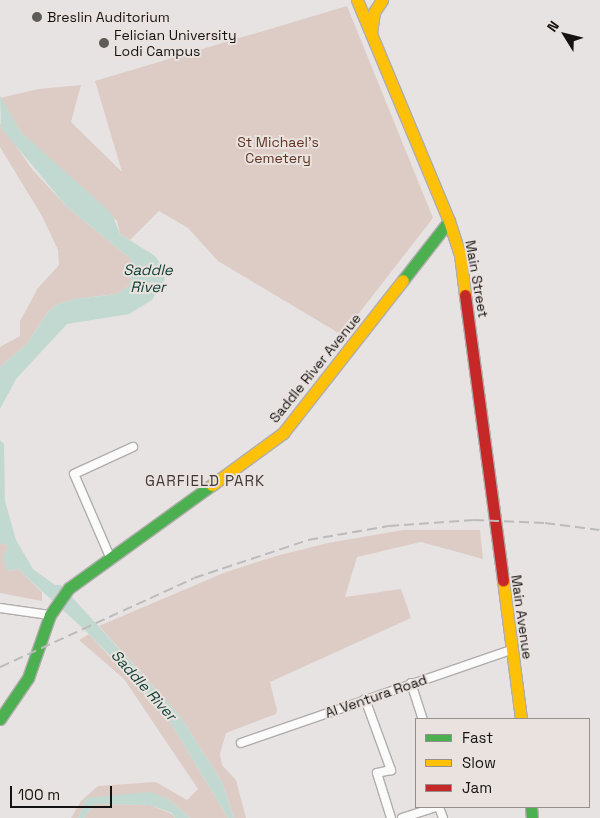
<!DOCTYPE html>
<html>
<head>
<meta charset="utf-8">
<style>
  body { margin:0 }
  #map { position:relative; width:600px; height:818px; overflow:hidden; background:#e7e3e2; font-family:"Space Grotesk",sans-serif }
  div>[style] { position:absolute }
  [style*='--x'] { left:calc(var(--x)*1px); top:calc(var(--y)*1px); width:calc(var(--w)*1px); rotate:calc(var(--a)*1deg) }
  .green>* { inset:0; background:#ddccc5 }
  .water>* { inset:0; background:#c2d9d1 }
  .roads { filter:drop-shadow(1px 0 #b0adac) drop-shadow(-1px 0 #b0adac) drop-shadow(0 1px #b0adac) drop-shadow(0 -1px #b0adac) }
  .street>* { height:8px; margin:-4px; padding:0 4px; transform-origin:4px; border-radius:4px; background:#fbfbfb }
  .fast>* { height:11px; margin:-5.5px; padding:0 5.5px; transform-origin:5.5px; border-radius:5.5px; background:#4caf50 }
  .slow>* { height:11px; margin:-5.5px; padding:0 5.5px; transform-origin:5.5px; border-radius:5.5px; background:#ffc107 }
  .jam>* { height:11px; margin:-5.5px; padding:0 5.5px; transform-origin:5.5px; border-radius:5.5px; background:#c62828 }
  .rail>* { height:2px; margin-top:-1px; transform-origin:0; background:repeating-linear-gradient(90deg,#bcbbbb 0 10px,transparent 0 15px) }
  .dots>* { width:14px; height:14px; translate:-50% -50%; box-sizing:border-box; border:2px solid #eae2df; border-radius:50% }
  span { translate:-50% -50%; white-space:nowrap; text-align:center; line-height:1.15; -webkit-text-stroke:4px #eae2df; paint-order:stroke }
  .poi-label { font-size:14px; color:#151312 }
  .left { translate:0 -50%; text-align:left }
  .park-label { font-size:14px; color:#613423 }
  .street-label { font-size:14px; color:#151312 }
  .water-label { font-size:15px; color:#0b3f33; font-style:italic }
  .neighbourhood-label { font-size:15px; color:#403a38; letter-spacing:1px }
  .legend { position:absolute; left:415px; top:718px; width:175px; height:90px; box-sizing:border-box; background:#eae2df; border:1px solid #958f8d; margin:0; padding:6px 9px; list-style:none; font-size:15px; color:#151312 }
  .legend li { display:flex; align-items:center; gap:10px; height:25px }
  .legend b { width:25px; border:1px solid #958f8d }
  .north { position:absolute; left:540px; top:10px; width:50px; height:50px; -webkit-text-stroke:4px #eae2df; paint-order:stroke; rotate:306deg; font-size:14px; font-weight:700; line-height:20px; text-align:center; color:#151312 }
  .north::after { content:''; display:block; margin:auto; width:18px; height:22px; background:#151312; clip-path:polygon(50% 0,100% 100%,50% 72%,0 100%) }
  .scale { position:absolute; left:10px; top:786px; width:102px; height:22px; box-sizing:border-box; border:2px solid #151312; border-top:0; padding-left:6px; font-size:15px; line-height:18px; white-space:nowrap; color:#151312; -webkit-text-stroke:4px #eae2df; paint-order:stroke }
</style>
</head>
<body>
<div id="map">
  <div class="green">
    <i style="clip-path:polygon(347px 6px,433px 218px,342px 335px,218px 261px,188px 228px,159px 211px,130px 240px,120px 234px,117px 221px,21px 132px,0 98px,38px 89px,81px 85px,71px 122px,122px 172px,95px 81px)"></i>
    <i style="clip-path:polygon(0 123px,32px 169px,67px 207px,131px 259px,132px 272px,130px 285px,117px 294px,75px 299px,56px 305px,47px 313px,27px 344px,0 367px,0 347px,20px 336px,20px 321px,38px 288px,59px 265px,58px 250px,42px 216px,0 147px)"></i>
    <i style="clip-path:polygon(403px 530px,480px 530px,483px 559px,421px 542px,357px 557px,345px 597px,401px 589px,411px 618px,270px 682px,277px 710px,276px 714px,226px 733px,220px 754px,222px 765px,236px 780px,246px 818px,234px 818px,222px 782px,180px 716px,99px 626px,226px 572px,276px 556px,328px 543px)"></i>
    <i style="clip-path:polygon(0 543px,9px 546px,7px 571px,18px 569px,42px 592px,42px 601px,0 593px)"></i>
    <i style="clip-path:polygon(89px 634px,170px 722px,228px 818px,190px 818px,167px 798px,87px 798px,78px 818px,71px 818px,81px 801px,98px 786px,156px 782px,187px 800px,198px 789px,124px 679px,79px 640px)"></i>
    <i style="clip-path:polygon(95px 804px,150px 805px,172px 814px,175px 818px,84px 818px)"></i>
  </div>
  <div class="water">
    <i style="clip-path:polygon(0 96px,21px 132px,112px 214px,120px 234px,155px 256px,162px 266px,165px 279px,152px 300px,129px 314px,67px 324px,16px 379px,0 409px,0 367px,27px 344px,47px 313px,56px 305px,75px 299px,117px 294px,130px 285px,132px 272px,131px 259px,67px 207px,1px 128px)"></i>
    <i style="clip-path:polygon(0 440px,4px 444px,5px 501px,16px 540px,33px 569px,55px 585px,61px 585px,180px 716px,222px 782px,234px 818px,228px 818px,170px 722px,134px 680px,89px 634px,18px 569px,7px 571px,3px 557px,8px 546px,0 543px)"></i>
    <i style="clip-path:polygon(149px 792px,167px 798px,190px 818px,175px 818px,172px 813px,150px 805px,95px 804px,84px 818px,78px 818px,87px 798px)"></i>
  </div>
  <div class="roads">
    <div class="street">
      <i style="--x:110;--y:557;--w:90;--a:-113.4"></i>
      <i style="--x:74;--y:474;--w:65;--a:-24.6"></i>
      <i style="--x:0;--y:608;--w:50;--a:8"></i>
      <i style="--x:411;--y:683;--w:38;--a:72"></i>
      <i style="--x:365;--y:699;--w:76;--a:69.9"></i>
      <i style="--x:391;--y:770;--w:14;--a:168"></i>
      <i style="--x:377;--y:773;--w:47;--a:72.7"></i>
      <i style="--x:241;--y:743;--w:286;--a:-19"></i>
      <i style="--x:439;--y:807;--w:12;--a:70"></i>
      <i style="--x:402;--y:818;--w:35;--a:-18"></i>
    </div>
    <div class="fast">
      <i style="--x:403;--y:280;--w:75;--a:-52.1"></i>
      <i style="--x:0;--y:719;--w:50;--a:-55.7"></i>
      <i style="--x:28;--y:678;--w:67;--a:-70.8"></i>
      <i style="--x:50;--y:615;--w:33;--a:-55"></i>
      <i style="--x:69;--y:588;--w:176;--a:-35.8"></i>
      <i style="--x:531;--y:807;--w:11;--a:85"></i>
    </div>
    <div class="slow">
      <i style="--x:357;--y:0;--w:239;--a:67.4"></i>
      <i style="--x:449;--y:221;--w:35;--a:72"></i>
      <i style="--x:460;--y:254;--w:41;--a:83"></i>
      <i style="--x:371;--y:33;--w:21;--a:-82"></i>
      <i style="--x:374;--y:12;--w:14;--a:-56"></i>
      <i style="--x:212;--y:485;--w:88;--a:-36.2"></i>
      <i style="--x:283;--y:433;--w:194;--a:-51.9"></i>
      <i style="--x:503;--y:580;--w:140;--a:82.6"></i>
    </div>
    <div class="jam">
      <i style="--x:465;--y:295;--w:288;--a:82.4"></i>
    </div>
  </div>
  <div class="rail">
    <i style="--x:0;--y:667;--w:213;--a:-24.6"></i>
    <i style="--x:194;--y:578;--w:120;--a:-18.4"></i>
    <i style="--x:308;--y:540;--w:82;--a:-9.8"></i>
    <i style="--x:389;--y:526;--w:85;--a:-4"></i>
    <i style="--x:474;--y:520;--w:71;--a:2.4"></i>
    <i style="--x:545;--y:523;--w:55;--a:7.3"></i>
  </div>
  <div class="dots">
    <i style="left:37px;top:17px;background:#5e5c5b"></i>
    <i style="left:104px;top:43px;background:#5e5c5b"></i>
  </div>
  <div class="poi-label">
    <span class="left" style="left:47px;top:17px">Breslin Auditorium</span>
    <span class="left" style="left:114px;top:43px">Felician University<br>Lodi Campus</span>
  </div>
  <div class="park-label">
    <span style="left:278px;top:150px">St Michael's<br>Cemetery</span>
  </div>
  <div class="street-label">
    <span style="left:477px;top:279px;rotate:80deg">Main Street</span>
    <span style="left:315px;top:368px;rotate:-51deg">Saddle River Avenue</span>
    <span style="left:522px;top:617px;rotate:82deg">Main Avenue</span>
    <span style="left:376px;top:696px;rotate:-19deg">Al Ventura Road</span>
  </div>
  <div class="water-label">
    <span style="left:148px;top:278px">Saddle<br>River</span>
    <span style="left:144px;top:685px;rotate:48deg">Saddle River</span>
  </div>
  <div class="neighbourhood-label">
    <span style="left:205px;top:481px">GARFIELD PARK</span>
  </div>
  <ul class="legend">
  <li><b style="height:6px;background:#4caf50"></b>Fast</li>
  <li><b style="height:6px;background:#ffc107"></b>Slow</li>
  <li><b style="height:6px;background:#c62828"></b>Jam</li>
  </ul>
  <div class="north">N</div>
  <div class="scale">100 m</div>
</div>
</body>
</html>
